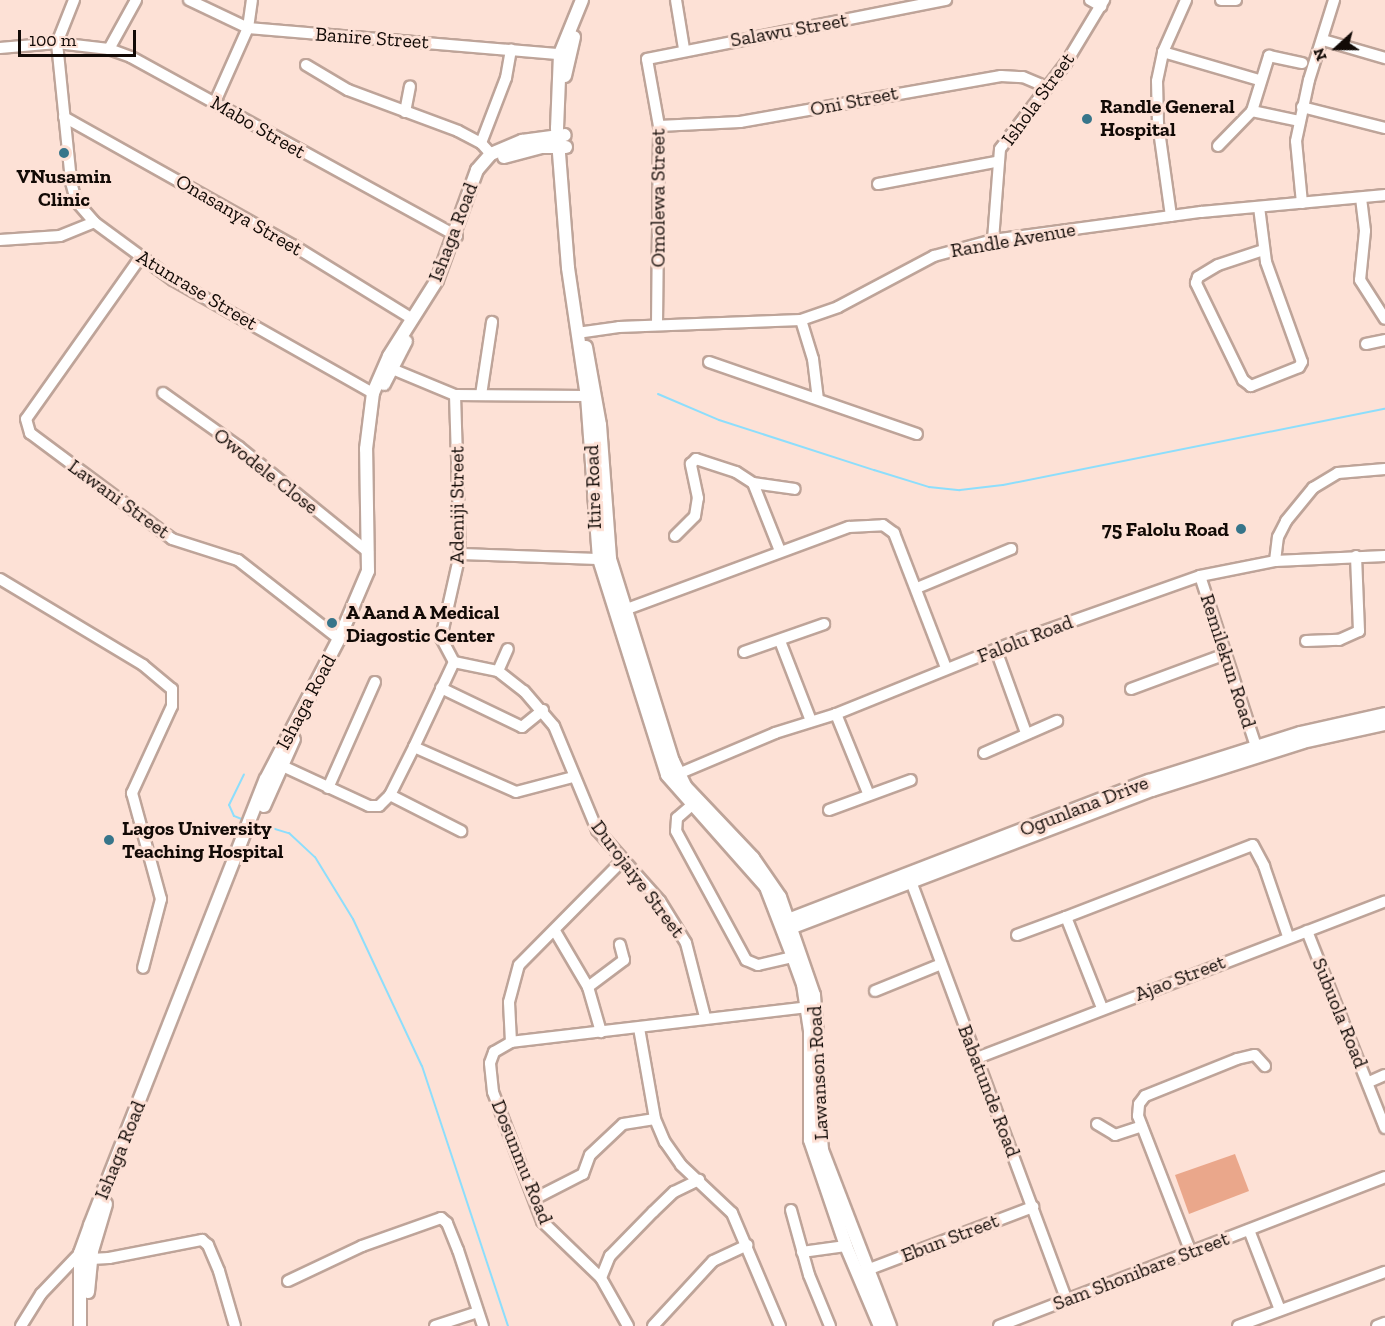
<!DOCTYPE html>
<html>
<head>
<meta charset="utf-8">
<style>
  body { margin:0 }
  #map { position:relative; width:1385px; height:1326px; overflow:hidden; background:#fde1d6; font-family:"Zilla Slab",serif }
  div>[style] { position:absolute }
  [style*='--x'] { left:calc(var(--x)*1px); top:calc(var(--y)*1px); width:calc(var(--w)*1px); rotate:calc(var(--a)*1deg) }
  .green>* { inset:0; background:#eaa78b }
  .stream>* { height:2px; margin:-1px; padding:0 1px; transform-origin:1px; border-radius:1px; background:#8ddefc }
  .roads { filter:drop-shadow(2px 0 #bea499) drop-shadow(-2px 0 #bea499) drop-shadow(0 2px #bea499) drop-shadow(0 -2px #bea499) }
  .minor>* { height:10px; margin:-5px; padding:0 5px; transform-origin:5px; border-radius:5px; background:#fff }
  .major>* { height:12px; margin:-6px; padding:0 6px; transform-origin:6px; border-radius:6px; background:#fff }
  .dots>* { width:16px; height:16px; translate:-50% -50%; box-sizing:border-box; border:3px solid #fde1d6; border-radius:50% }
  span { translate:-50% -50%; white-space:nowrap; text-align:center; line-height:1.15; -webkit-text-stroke:6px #fde1d6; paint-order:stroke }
  .street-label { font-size:20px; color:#120a06 }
  .poi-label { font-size:20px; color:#120a06; font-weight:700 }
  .left { translate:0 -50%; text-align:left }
  .right { translate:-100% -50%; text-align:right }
  .north { position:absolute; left:1307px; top:18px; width:60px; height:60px; -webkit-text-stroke:4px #fde1d6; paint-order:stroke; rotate:249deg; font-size:16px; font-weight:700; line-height:24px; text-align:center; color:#120a06 }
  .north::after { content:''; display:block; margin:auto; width:21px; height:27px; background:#120a06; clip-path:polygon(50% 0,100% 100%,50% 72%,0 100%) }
  .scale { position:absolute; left:18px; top:30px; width:118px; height:27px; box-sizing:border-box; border:3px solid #120a06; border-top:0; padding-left:8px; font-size:18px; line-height:21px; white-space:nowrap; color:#120a06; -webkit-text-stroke:4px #fde1d6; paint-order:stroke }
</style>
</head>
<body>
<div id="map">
  <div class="green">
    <i style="clip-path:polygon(1235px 1154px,1249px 1191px,1189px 1214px,1175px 1175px)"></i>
  </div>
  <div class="stream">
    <i style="--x:658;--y:394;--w:66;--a:23.1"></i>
    <i style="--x:719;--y:420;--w:163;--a:17.9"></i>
    <i style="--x:874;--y:470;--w:58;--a:17.2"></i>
    <i style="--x:929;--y:487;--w:31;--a:6"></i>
    <i style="--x:960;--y:490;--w:43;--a:-6.6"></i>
    <i style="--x:1003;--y:485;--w:389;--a:-11.3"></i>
    <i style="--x:244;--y:820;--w:11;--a:-158"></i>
    <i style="--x:234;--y:816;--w:12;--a:-114"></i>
    <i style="--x:229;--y:805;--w:34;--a:-64"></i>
    <i style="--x:252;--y:822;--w:39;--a:17"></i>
    <i style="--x:289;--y:833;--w:35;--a:43"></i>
    <i style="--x:315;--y:857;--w:73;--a:58.5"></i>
    <i style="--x:353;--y:919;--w:162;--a:64.9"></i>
    <i style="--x:422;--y:1066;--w:274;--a:71.7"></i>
  </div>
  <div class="roads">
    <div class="minor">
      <i style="--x:74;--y:0;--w:46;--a:111.6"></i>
      <i style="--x:57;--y:43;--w:140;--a:84.2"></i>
      <i style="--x:71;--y:182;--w:20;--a:75"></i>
      <i style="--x:76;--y:201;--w:28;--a:49"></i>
      <i style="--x:94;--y:222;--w:98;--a:36.3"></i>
      <i style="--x:173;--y:280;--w:230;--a:29.5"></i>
      <i style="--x:189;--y:0;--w:65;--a:25.4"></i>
      <i style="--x:248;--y:28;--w:313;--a:4.8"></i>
      <i style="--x:676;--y:0;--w:50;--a:80.7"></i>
      <i style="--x:1090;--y:0;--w:13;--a:29"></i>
      <i style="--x:1221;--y:0;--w:15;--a:0"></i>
      <i style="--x:1323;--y:40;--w:65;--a:16.2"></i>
      <i style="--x:0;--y:48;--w:57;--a:-5"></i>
      <i style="--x:57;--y:43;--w:52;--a:6.6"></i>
      <i style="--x:109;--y:49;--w:23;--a:20"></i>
      <i style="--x:131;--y:57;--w:372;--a:28.8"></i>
      <i style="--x:109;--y:49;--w:56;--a:-61.1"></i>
      <i style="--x:1163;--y:52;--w:100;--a:16.3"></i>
      <i style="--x:306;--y:65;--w:49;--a:30.8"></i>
      <i style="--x:348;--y:90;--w:117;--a:20.4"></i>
      <i style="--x:458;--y:131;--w:26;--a:28"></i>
      <i style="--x:481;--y:143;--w:15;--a:48"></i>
      <i style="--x:215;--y:102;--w:81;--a:-66"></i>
      <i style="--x:248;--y:28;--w:28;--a:-82"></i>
      <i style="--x:1302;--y:107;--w:86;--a:14.2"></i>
      <i style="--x:1252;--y:111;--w:58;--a:-72.8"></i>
      <i style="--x:1269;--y:56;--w:34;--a:12"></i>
      <i style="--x:405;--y:112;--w:26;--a:-79"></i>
      <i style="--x:64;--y:117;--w:264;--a:29.3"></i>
      <i style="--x:294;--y:246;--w:137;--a:31.6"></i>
      <i style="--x:659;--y:126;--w:81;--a:-2.8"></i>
      <i style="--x:740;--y:122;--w:265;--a:-10"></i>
      <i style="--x:1001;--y:76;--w:22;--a:3"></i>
      <i style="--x:1023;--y:77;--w:26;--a:23"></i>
      <i style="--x:481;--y:143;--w:70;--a:-69"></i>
      <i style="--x:506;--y:78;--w:29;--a:-80"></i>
      <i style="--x:1218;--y:146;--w:49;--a:-45.8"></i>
      <i style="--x:1252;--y:111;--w:49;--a:11.8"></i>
      <i style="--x:878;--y:184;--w:120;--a:-10.6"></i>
      <i style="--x:1361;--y:198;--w:33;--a:83"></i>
      <i style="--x:1365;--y:231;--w:49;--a:95.8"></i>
      <i style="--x:1360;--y:280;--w:46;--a:57.3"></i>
      <i style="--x:1302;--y:203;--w:62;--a:-95.5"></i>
      <i style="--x:1296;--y:141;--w:62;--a:-78"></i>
      <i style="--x:1309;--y:80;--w:84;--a:-72.6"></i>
      <i style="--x:1259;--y:207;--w:55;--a:82.7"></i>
      <i style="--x:1266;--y:262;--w:106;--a:70.2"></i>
      <i style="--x:1302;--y:362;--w:6;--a:121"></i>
      <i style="--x:1299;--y:367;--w:52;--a:158.4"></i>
      <i style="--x:1251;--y:386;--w:10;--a:-143"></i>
      <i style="--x:1243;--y:380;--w:108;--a:-115.9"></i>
      <i style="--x:1196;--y:283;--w:6;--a:-72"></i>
      <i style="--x:1198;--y:277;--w:23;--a:-31"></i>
      <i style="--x:1218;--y:265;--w:47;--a:-18.4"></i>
      <i style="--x:1171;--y:216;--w:93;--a:-98"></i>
      <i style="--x:1158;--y:124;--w:43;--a:-91.3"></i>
      <i style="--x:1157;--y:81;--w:30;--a:-78"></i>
      <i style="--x:1163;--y:52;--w:57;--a:-66.1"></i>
      <i style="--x:0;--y:240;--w:60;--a:-3.8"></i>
      <i style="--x:60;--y:236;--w:37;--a:-22"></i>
      <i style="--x:993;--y:240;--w:91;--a:-85.6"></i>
      <i style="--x:1000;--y:149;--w:108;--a:-52.5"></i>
      <i style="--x:1066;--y:63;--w:74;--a:-58.9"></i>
      <i style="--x:140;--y:258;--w:197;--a:125.3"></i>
      <i style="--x:26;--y:419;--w:15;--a:74"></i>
      <i style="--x:30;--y:433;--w:177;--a:36.7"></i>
      <i style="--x:172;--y:539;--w:69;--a:17.7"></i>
      <i style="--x:238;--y:560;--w:128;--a:38"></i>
      <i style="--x:801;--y:320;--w:41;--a:72.9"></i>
      <i style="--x:813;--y:359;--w:39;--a:83"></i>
      <i style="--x:657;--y:325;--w:199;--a:-89.4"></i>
      <i style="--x:659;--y:126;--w:68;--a:-100.2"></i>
      <i style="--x:647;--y:59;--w:305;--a:-11.2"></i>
      <i style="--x:577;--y:333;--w:42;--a:-8.1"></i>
      <i style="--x:619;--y:327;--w:182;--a:-2.2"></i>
      <i style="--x:801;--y:320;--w:39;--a:-19"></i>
      <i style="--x:838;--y:307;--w:109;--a:-28"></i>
      <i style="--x:934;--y:256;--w:61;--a:-15.2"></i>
      <i style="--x:993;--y:240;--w:210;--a:-7.7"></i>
      <i style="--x:1201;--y:212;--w:185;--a:-5.3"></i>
      <i style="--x:1366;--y:344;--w:19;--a:-12"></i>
      <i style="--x:709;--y:362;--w:220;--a:19.1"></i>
      <i style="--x:385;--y:366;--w:76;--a:22.5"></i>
      <i style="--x:455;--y:395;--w:132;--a:0.4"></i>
      <i style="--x:163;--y:393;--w:93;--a:35.4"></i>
      <i style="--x:239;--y:447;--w:166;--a:39.1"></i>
      <i style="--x:481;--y:395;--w:74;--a:-81.4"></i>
      <i style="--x:753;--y:483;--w:42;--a:8.1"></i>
      <i style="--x:675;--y:536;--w:28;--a:-45"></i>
      <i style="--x:695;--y:516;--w:18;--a:-81"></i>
      <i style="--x:698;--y:498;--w:35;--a:-102"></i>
      <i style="--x:691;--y:464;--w:7;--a:-45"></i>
      <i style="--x:696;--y:459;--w:42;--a:18"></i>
      <i style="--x:736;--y:472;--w:20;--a:33"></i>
      <i style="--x:753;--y:483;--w:73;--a:68.3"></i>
      <i style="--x:460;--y:554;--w:139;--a:2.1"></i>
      <i style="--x:1275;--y:561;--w:24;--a:-83"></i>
      <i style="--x:1278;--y:537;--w:18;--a:-63"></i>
      <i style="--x:1286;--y:521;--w:43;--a:-50.7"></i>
      <i style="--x:1313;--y:488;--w:29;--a:-31"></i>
      <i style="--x:1338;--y:473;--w:47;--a:-4.9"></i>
      <i style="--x:1200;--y:576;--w:188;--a:71.8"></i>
      <i style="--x:0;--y:579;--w:167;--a:31"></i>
      <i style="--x:143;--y:665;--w:38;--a:40"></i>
      <i style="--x:172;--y:689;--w:17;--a:90"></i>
      <i style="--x:172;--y:706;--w:96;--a:114.7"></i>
      <i style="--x:132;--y:793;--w:110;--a:74.7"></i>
      <i style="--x:161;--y:899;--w:71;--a:104.6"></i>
      <i style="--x:917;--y:588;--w:102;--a:-22.5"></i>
      <i style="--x:627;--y:609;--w:237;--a:-20.3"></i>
      <i style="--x:849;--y:527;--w:34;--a:-3"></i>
      <i style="--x:883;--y:525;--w:14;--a:36"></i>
      <i style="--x:894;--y:533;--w:145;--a:68.9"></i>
      <i style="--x:780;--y:641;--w:86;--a:68.8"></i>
      <i style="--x:1306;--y:641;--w:33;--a:-2"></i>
      <i style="--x:1339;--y:640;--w:22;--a:-24"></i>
      <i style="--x:1359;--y:631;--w:75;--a:-92.3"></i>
      <i style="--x:996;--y:650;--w:88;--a:70.1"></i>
      <i style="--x:744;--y:652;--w:85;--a:-19.3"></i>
      <i style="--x:454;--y:662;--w:45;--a:11.6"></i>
      <i style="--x:498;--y:671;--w:33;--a:38"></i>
      <i style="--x:524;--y:691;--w:46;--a:49.4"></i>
      <i style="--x:554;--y:726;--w:113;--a:67.5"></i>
      <i style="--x:597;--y:830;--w:95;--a:48.4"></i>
      <i style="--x:660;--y:901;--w:49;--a:58.2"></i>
      <i style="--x:686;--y:943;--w:76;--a:75.6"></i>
      <i style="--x:498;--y:671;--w:24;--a:-66"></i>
      <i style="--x:441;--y:688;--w:90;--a:25.7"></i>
      <i style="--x:522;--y:727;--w:27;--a:-39"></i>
      <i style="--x:1131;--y:689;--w:98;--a:-20.3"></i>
      <i style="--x:836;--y:714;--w:85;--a:67.9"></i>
      <i style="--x:414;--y:747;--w:111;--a:23.8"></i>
      <i style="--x:516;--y:792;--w:59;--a:-14.7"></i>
      <i style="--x:984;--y:753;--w:80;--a:-23.7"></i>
      <i style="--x:276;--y:763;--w:102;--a:24.8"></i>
      <i style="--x:369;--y:806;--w:10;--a:0"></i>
      <i style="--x:379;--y:806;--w:16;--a:-45"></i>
      <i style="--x:390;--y:795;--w:54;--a:-63.4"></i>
      <i style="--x:414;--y:747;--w:94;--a:-64.8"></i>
      <i style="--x:454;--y:662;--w:27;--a:-118"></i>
      <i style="--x:441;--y:638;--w:86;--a:-77.3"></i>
      <i style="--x:460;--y:554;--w:159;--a:-91.8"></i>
      <i style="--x:671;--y:777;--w:113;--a:-22.9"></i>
      <i style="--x:775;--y:733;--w:64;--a:-17.3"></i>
      <i style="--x:836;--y:714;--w:201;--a:-22"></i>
      <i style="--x:1022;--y:639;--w:189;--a:-19.5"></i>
      <i style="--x:1200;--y:576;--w:76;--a:-11.3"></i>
      <i style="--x:1275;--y:561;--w:110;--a:-2.6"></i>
      <i style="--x:328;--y:788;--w:116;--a:-66.1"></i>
      <i style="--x:390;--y:795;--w:80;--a:26.9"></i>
      <i style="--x:692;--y:805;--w:20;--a:139"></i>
      <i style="--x:677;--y:818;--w:13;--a:94"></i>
      <i style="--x:676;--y:831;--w:147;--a:61.5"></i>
      <i style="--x:746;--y:960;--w:13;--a:23"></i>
      <i style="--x:758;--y:965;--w:36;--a:-13"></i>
      <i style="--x:829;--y:810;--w:87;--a:-20.1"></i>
      <i style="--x:909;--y:876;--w:452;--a:69.6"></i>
      <i style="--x:1066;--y:917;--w:200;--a:-21.1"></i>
      <i style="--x:1253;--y:845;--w:24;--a:62"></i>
      <i style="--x:1264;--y:866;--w:74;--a:71.1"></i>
      <i style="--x:555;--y:931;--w:65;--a:59.5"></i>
      <i style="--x:588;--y:987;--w:47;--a:73.9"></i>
      <i style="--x:1307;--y:931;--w:212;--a:68.4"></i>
      <i style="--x:1017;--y:935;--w:52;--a:-20.2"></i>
      <i style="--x:1066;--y:917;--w:98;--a:68.4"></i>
      <i style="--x:588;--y:987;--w:45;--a:-36.9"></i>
      <i style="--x:624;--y:960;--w:16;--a:-105"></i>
      <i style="--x:875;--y:991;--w:71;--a:-22.2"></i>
      <i style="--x:639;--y:1028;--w:92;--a:80"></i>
      <i style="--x:655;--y:1119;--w:25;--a:67"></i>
      <i style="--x:665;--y:1142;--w:28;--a:55"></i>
      <i style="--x:681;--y:1165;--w:70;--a:43.3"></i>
      <i style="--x:732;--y:1213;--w:123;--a:67"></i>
      <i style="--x:511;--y:1042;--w:40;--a:-92.9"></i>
      <i style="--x:509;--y:1002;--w:38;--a:-75"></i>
      <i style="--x:519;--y:965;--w:146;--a:-45.3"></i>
      <i style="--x:977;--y:1058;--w:437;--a:-21"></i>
      <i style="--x:1369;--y:1082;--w:17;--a:-24"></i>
      <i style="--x:1097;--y:1124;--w:21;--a:31"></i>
      <i style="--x:1115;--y:1135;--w:28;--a:-18"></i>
      <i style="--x:536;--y:1198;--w:53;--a:-27.1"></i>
      <i style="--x:583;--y:1174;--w:20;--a:-70"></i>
      <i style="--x:590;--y:1155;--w:45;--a:-43.2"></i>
      <i style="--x:623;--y:1124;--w:32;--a:-9"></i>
      <i style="--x:791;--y:1210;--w:67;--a:74.5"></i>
      <i style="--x:809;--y:1275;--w:55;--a:67.6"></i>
      <i style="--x:1249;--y:1230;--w:86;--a:68.8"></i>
      <i style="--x:1190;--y:1250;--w:144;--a:-111.2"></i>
      <i style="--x:1138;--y:1116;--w:12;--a:-85"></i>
      <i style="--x:1139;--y:1104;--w:10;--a:-53"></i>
      <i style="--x:1145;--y:1096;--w:99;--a:-21.9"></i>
      <i style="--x:1237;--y:1059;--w:18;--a:-13"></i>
      <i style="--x:1255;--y:1055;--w:15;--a:48"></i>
      <i style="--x:802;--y:1252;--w:44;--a:-7.8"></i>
      <i style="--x:867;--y:1270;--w:178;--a:-20.8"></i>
      <i style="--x:601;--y:1278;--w:24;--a:-68"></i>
      <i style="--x:610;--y:1256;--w:62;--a:-45.7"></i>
      <i style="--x:653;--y:1212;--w:29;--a:-44"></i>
      <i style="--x:674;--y:1192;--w:28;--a:-26"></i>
      <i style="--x:288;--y:1281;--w:82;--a:-25.3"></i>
      <i style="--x:362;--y:1246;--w:84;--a:-19.5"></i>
      <i style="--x:441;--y:1218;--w:8;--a:40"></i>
      <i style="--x:447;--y:1223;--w:29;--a:68"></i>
      <i style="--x:458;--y:1250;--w:80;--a:71.8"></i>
      <i style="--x:21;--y:1326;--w:38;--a:-58"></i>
      <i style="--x:41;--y:1294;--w:57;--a:-46.4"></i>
      <i style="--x:80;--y:1253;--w:13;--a:29"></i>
      <i style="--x:91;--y:1259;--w:18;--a:-3"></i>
      <i style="--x:109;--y:1258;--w:95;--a:-11"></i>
      <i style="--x:202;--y:1240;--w:8;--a:40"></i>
      <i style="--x:208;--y:1245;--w:28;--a:67"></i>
      <i style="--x:219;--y:1271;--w:57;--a:73.8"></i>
      <i style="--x:435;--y:1326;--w:45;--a:-18"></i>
      <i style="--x:628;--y:1326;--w:55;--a:-119.4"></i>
      <i style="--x:601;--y:1278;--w:82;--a:-136"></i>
      <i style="--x:542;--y:1221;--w:138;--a:-110.8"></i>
      <i style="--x:493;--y:1092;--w:29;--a:-96"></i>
      <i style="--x:490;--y:1063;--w:12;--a:-70"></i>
      <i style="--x:494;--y:1052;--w:20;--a:-30"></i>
      <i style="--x:511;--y:1042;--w:298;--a:-6.7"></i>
      <i style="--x:653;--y:1326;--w:88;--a:-47.3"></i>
      <i style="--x:713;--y:1261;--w:38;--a:-25"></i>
      <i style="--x:999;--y:1326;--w:414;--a:-21.1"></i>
      <i style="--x:1238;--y:1326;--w:157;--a:-20.2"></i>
      <i style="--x:1377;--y:1326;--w:9;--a:-21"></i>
    </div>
    <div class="major">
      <i style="--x:582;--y:0;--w:58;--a:112.2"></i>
      <i style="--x:560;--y:54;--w:74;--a:92.3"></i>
      <i style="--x:557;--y:128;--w:140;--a:85.5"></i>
      <i style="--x:568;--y:268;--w:129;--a:81.6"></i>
      <i style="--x:587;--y:396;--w:163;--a:85.8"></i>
      <i style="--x:599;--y:559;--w:226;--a:72.5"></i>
      <i style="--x:667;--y:775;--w:149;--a:48.5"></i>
      <i style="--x:766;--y:887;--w:75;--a:68.9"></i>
      <i style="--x:793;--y:957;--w:29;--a:70"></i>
      <i style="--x:803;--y:984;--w:48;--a:81.5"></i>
      <i style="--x:810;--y:1031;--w:109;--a:90"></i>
      <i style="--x:810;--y:1140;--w:112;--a:71.2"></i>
      <i style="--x:846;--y:1246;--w:87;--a:67"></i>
      <i style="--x:565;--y:76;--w:40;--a:-77"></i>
      <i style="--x:504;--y:157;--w:39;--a:-15"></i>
      <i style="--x:542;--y:147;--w:24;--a:0"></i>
      <i style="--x:586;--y:347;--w:79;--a:79.8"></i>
      <i style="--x:600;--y:425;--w:134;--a:85.7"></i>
      <i style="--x:610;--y:559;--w:212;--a:72.7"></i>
      <i style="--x:673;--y:761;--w:28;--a:64"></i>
      <i style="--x:685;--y:786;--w:99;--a:46.6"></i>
      <i style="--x:753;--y:858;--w:47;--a:55.3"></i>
      <i style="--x:780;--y:897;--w:104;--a:70.9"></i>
      <i style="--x:814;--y:995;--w:43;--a:86"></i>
      <i style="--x:384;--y:384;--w:48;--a:-62.9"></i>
      <i style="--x:264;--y:806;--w:73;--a:-65.9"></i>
      <i style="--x:783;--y:922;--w:392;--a:-21.1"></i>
      <i style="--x:1149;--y:781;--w:158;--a:-17.6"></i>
      <i style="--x:1300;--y:733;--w:87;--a:-12.6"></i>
      <i style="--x:785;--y:930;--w:393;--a:-20.9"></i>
      <i style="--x:1152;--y:790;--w:158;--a:-17.6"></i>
      <i style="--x:1303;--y:742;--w:84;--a:-12.4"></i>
      <i style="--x:815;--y:1074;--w:76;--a:84.7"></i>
      <i style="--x:822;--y:1150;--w:189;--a:68.9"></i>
      <i style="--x:88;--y:1292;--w:41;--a:-84.4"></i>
      <i style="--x:92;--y:1251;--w:49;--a:-73.4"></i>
      <i style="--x:80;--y:1326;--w:73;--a:-90"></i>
      <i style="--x:80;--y:1253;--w:30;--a:-70"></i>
      <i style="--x:90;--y:1225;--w:479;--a:-68.5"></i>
      <i style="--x:266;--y:779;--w:158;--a:-62.5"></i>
      <i style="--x:339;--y:639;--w:74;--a:-66.9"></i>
      <i style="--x:368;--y:571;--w:122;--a:-90.9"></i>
      <i style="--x:366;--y:449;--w:56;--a:-82.9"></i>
      <i style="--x:373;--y:393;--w:40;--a:-66.6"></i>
      <i style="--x:389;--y:356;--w:90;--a:-57.7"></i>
      <i style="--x:437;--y:280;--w:117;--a:-70"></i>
      <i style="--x:477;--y:170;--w:21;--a:-49"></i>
      <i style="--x:491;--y:154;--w:34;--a:-23"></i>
      <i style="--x:522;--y:141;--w:43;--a:-7.9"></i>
    </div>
  </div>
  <div class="dots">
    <i style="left:1087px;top:119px;background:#37758a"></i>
    <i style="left:64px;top:153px;background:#37758a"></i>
    <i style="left:1241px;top:529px;background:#37758a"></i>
    <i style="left:332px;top:623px;background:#37758a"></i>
    <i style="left:109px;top:840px;background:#37758a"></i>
  </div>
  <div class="street-label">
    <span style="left:789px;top:30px;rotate:-10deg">Salawu Street</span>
    <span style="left:372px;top:38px;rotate:4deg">Banire Street</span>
    <span style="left:1038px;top:99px;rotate:-54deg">Ishola Street</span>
    <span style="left:854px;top:101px;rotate:-11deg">Oni Street</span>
    <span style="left:258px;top:127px;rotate:30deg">Mabo Street</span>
    <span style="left:658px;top:198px;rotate:-90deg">Omolewa Street</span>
    <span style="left:239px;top:215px;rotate:30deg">Onasanya Street</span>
    <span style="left:453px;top:232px;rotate:-69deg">Ishaga Road</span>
    <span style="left:1013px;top:240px;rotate:-10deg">Randle Avenue</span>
    <span style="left:197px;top:290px;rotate:31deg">Atunrase Street</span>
    <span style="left:266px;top:471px;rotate:38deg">Owodele Close</span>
    <span style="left:593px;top:487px;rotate:-92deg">Itire Road</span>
    <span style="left:119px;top:499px;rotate:36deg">Lawani Street</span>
    <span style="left:457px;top:505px;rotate:-90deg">Adeniji Street</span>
    <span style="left:1025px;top:639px;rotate:-21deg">Falolu Road</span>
    <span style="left:1228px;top:661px;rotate:72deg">Remilekun Road</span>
    <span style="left:306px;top:702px;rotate:-62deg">Ishaga Road</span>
    <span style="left:1084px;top:806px;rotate:-21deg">Ogunlana Drive</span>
    <span style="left:638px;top:879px;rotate:53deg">Durojaiye Street</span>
    <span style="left:1180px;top:978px;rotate:-21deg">Ajao Street</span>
    <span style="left:1340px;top:1013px;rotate:68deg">Subuola Road</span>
    <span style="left:818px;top:1073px;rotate:-93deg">Lawanson Road</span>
    <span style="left:989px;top:1091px;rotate:69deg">Babatunde Road</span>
    <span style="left:120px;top:1150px;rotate:-68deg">Ishaga Road</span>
    <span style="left:522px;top:1162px;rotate:68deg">Dosunmu Road</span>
    <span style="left:950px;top:1238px;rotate:-21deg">Ebun Street</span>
    <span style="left:1141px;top:1271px;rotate:-21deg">Sam Shonibare Street</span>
  </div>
  <div class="poi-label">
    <span class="left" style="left:1100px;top:118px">Randle General<br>Hospital</span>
    <span style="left:64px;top:188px">VNusamin<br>Clinic</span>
    <span class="right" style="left:1229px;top:529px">75 Falolu Road</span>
    <span class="left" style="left:346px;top:624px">A Aand A Medical<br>Diagostic Center</span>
    <span class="left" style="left:122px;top:840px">Lagos University<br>Teaching Hospital</span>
  </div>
  <div class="north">N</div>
  <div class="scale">100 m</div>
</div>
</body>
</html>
